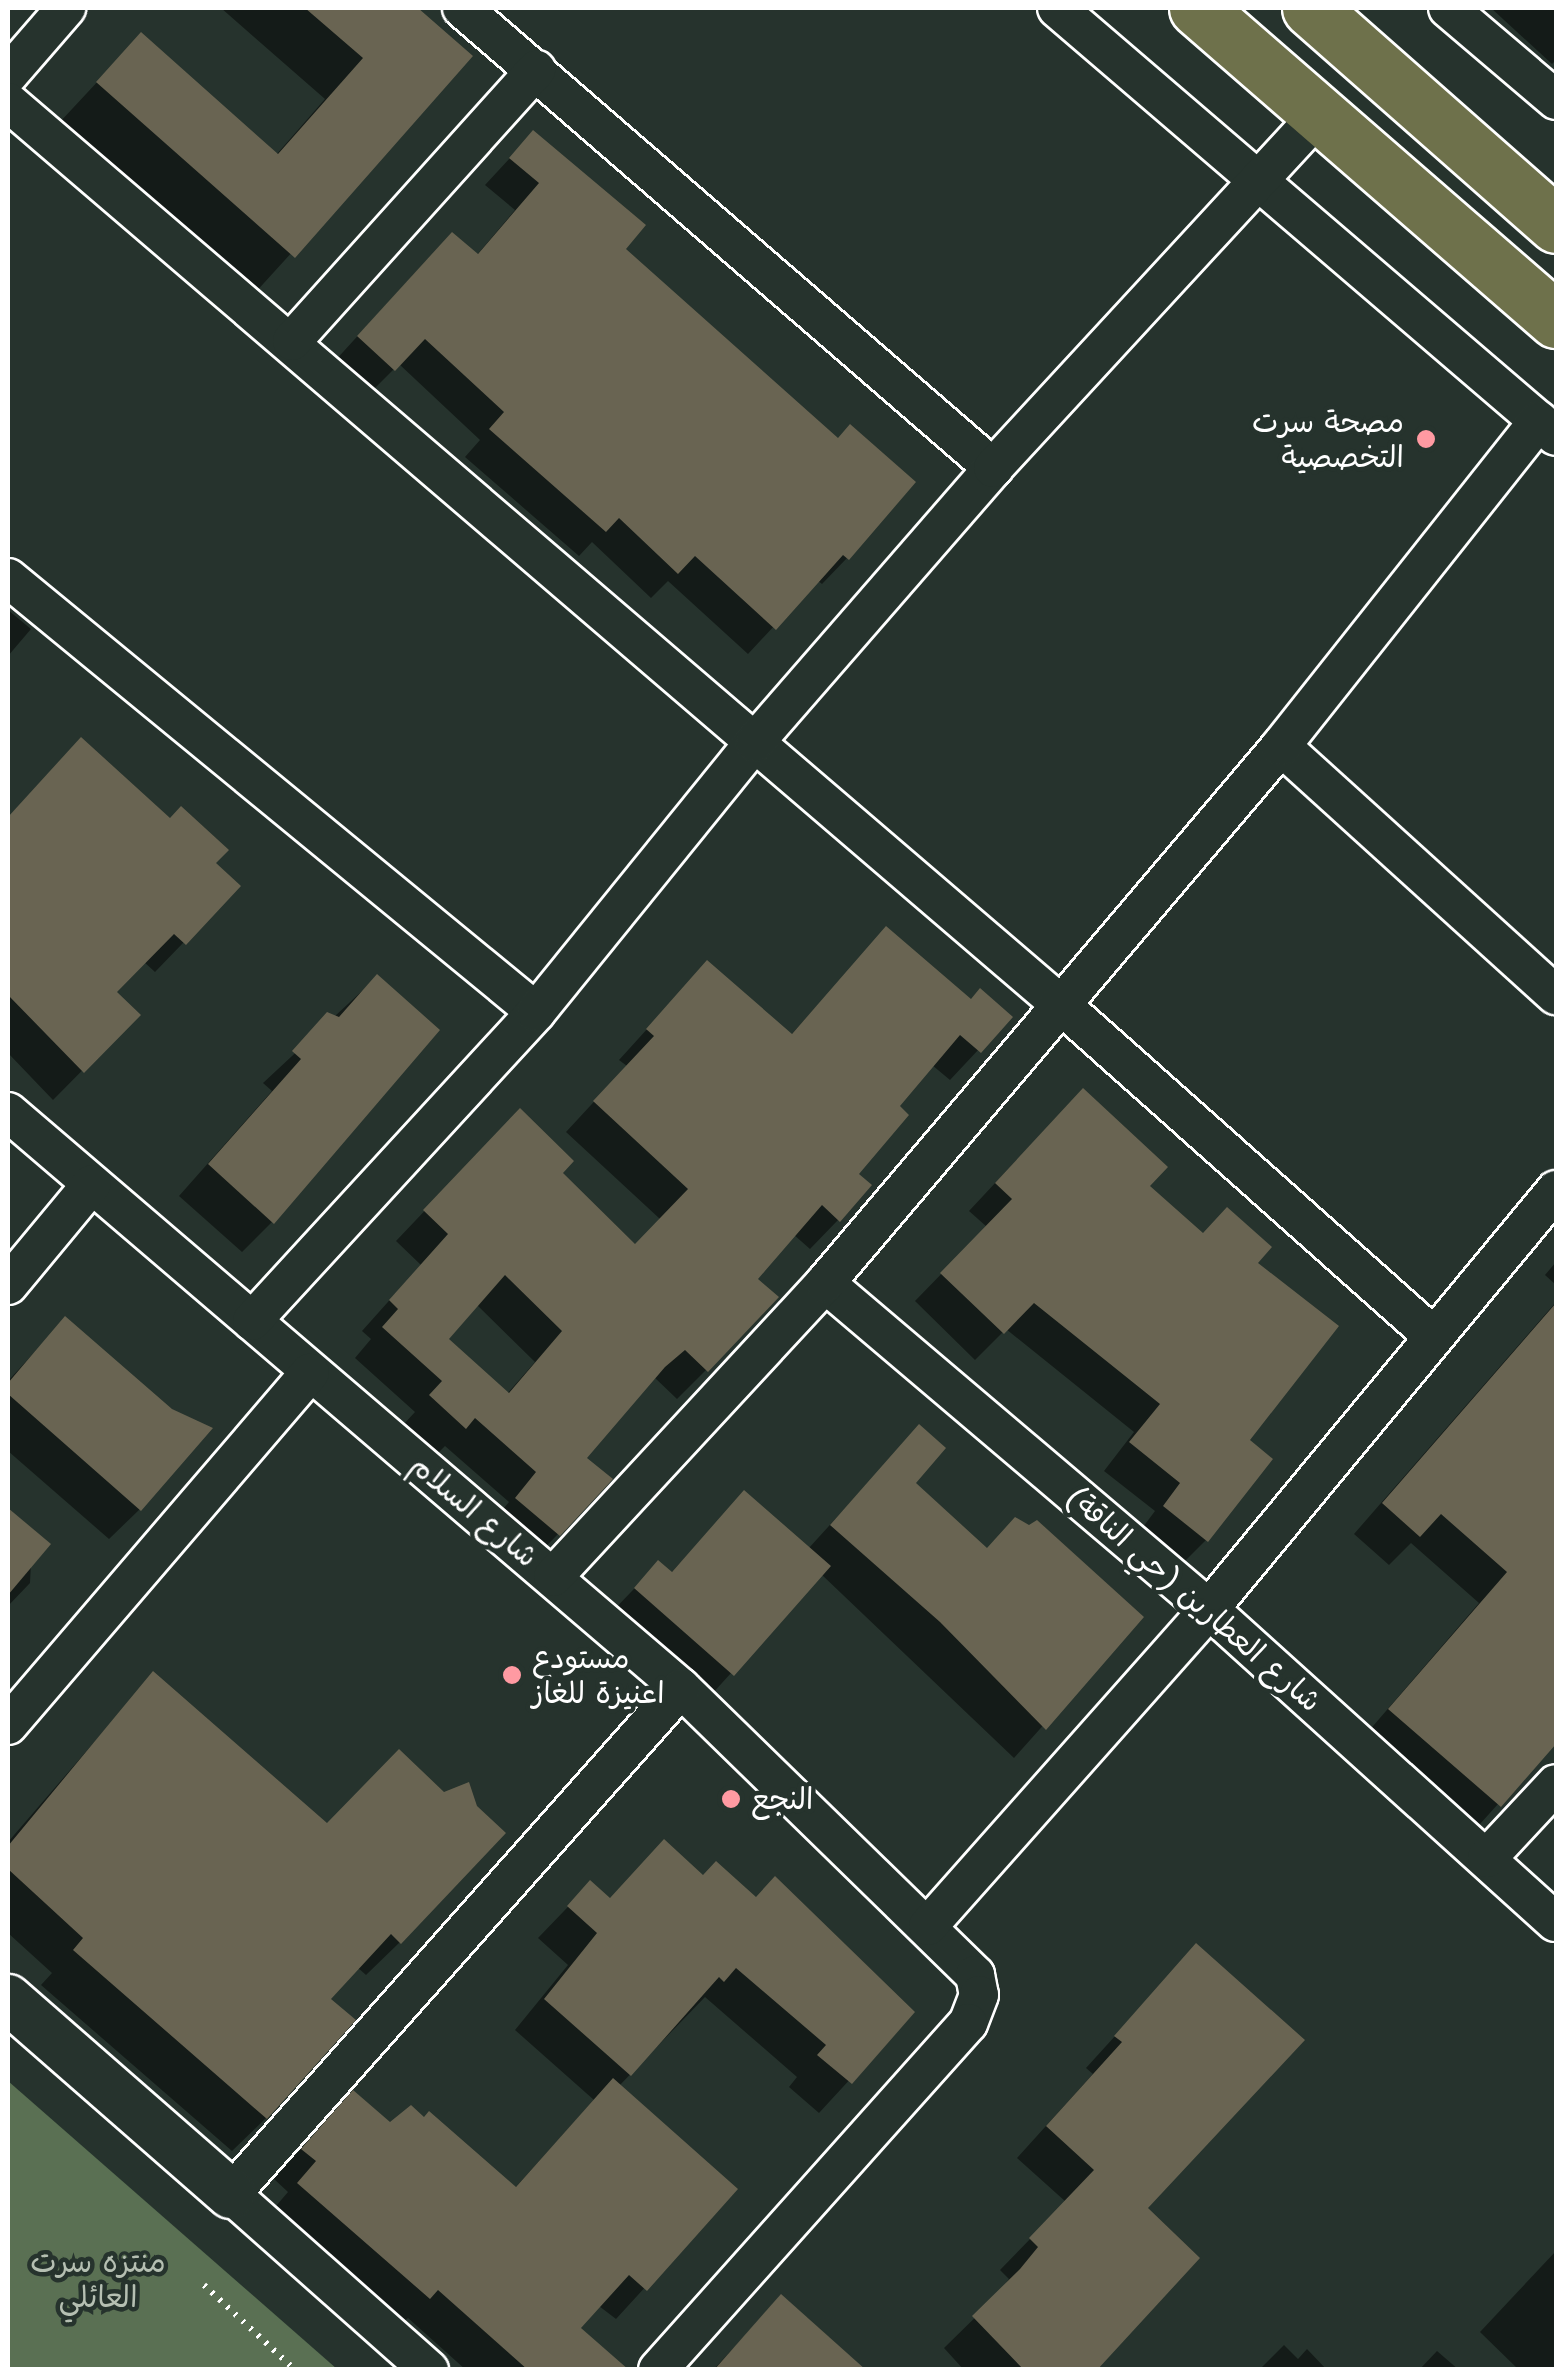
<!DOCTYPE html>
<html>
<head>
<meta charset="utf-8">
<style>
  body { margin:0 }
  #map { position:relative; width:1564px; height:2377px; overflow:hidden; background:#26332d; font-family:"Shantell Sans","Playpen Sans Arabic",sans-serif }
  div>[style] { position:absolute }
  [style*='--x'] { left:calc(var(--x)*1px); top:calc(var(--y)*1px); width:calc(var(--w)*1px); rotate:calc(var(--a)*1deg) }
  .green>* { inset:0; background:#5a7053 }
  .shadow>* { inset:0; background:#0007 }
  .building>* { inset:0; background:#696452 }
  .path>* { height:6px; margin-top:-3px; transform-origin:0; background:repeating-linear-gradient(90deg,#fff 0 2.5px,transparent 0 10.5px) }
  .roads { filter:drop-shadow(2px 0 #fff) drop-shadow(-2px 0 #fff) drop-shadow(0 2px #fff) drop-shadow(0 -2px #fff) }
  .minor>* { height:38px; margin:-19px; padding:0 19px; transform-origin:19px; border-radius:19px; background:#26332d }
  .tertiary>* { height:48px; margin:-24px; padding:0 24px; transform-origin:24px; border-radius:24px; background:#26332d }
  .trunk>* { height:55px; margin:-27.5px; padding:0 27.5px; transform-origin:27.5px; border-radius:27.5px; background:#6e714b }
  .dots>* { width:28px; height:28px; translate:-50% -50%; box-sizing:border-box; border:5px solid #26332d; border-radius:50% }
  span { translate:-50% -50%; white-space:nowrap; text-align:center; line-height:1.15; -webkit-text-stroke:9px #26332d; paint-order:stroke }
  .poi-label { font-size:30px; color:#fff }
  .right { translate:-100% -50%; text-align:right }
  .left { translate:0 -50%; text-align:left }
  .street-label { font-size:30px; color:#fff }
  .park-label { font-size:30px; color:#b5bfb2 }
  .frame { position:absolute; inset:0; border:10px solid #fff; pointer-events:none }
</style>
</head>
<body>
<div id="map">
  <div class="green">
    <i style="clip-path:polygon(8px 2081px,337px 2369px,8px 2369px)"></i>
  </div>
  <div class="shadow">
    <i style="clip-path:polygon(221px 8px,415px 8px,470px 57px,253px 295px,59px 123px,141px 35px,276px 155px,325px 99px)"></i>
    <i style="clip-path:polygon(1491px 8px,1556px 8px,1556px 60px,1552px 64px)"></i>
    <i style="clip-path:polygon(533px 133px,847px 558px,822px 584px,817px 580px,748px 654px,668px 581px,651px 598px,592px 542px,579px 556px,465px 457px,480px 440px,399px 364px,368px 395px,333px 363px,426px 261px,476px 256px,515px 210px,485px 185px)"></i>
    <i style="clip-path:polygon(8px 610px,31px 629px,8px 656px)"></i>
    <i style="clip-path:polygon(53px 769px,213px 863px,238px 886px,155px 972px,143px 961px,113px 992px,137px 1015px,53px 1100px,8px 1053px,8px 818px)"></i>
    <i style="clip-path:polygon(evenodd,886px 929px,970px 1002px,1009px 1017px,950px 1080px,932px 1065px,896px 1107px,856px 1174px,838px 1220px,810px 1249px,793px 1234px,755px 1279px,706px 1370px,677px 1399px,654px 1377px,584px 1458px,558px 1534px,529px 1564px,487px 1528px,509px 1502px,445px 1446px,435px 1456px,402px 1426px,415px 1412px,355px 1358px,371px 1339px,362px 1331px,421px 1265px,396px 1241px,491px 1141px,559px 1173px,635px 1247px,660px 1219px,566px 1132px,627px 1066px,619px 1060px,707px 963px,790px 1036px,886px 929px,476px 1304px,535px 1362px,507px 1394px,445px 1340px,476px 1304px)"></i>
    <i style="clip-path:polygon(377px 977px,272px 1222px,242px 1252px,179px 1196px,272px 1091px,263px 1083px)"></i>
    <i style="clip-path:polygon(1056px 1118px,1202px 1236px,1255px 1264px,1246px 1440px,1206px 1540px,1179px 1567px,1137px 1535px,1155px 1511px,1104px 1471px,1134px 1432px,1006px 1329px,975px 1360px,915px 1301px,987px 1227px,969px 1211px)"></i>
    <i style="clip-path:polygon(1556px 1262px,1556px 1285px,1545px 1275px)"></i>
    <i style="clip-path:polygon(1556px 1302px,1556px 1740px,1470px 1835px,1361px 1740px,1479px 1603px,1411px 1543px,1389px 1565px,1354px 1534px)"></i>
    <i style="clip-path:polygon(65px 1319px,140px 1509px,109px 1539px,8px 1451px,8px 1381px)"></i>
    <i style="clip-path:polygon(919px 1427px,912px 1483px,986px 1550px,1140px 1617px,1014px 1758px,821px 1574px,702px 1705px,605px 1619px,658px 1564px,670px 1574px,744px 1493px,808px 1549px)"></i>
    <i style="clip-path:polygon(8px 1511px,48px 1544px,31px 1563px,30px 1583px,8px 1606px)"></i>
    <i style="clip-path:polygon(153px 1674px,326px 1826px,400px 1942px,366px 1975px,357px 1967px,328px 1999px,266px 2118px,232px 2151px,41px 1985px,52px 1973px,8px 1933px,8px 1842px)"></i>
    <i style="clip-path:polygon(702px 1878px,755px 1899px,912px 2012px,819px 2113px,789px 2087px,797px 2077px,705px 1997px,619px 2086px,735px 2189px,616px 2319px,510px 2238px,594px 2370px,466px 2370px,408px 2318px,399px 2326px,270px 2213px,288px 2192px,274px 2179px,324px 2123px,390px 2126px,515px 2188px,594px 2100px,515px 2030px,568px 1965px,538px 1938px,590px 1884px,609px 1900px)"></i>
    <i style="clip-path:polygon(1196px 1947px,1144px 2208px,1091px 2370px,964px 2370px,944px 2348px,993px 2300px,1009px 2279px,1000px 2270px,1066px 2202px,1017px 2158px,1093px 2074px,1086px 2068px)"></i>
    <i style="clip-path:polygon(1556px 2251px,1556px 2370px,1519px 2370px,1480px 2332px)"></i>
    <i style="clip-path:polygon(781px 2297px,862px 2370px,713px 2370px)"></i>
    <i style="clip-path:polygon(1284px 2345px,1298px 2359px,1307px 2349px,1327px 2370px,1259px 2370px)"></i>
    <i style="clip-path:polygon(1437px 2351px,1459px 2370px,1419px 2370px)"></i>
  </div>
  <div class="building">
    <i style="clip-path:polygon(305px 8px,418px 8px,473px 56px,295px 258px,96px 82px,141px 32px,278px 154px,363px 58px)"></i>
    <i style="clip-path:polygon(533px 130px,646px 225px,626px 249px,838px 438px,850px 424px,916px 482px,849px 560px,843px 555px,776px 630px,695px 556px,678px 574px,619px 518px,606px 532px,489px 429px,504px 412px,425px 339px,395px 371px,357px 336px,452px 232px,478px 254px,539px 183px,509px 158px)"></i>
    <i style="clip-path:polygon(81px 737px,170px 818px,181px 806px,229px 850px,216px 863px,241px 886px,186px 945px,174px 934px,117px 992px,141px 1015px,84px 1073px,8px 995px,8px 817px)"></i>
    <i style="clip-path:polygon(evenodd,886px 926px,971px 999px,980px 988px,1013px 1017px,981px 1053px,960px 1035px,900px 1106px,909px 1115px,859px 1174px,872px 1185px,840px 1222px,822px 1205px,758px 1279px,779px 1297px,708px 1372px,685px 1350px,665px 1367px,587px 1458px,613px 1479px,560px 1536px,515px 1498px,536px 1472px,475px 1418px,466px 1429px,429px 1395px,442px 1381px,382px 1327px,398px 1309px,389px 1300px,448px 1234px,423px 1210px,520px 1108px,574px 1161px,563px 1173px,635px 1244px,688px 1189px,593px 1101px,654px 1036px,646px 1029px,707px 960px,792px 1034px,886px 926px,505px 1275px,562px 1331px,509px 1393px,449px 1339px,505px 1275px)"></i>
    <i style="clip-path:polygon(377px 974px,440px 1030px,274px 1224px,208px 1164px,301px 1059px,292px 1051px,327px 1012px,339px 1017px)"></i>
    <i style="clip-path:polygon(1083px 1088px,1168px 1167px,1150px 1186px,1203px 1233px,1227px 1207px,1272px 1247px,1258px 1263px,1339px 1326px,1250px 1440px,1273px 1459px,1208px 1542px,1163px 1506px,1180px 1483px,1129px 1442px,1160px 1404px,1034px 1303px,1004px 1334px,940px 1273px,1012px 1199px,995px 1183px)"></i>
    <i style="clip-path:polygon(1556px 1303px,1556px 1744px,1501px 1807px,1388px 1709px,1507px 1572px,1441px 1514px,1420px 1537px,1382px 1503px)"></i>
    <i style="clip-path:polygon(65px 1316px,172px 1409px,213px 1428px,141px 1511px,8px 1394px,8px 1383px)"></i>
    <i style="clip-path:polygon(919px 1424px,946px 1448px,916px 1483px,987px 1548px,1015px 1517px,1029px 1525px,1037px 1520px,1144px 1617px,1046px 1730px,940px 1622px,830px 1525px)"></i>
    <i style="clip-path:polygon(744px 1490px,831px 1566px,734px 1676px,634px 1588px,658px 1560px,672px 1572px)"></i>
    <i style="clip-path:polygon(8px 1508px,51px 1544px,8px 1595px)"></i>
    <i style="clip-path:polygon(153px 1671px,327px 1823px,399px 1749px,444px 1792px,469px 1782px,477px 1806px,506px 1833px,401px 1944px,391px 1934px,331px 1999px,356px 2020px,267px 2119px,73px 1950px,83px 1938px,8px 1869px,8px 1846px)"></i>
    <i style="clip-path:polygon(664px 1839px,703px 1875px,716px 1861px,756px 1897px,775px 1876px,915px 2012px,852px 2084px,817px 2055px,826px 2045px,736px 1968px,724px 1982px,719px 1977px,631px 2076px,544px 1999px,597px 1933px,567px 1906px,590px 1880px,610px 1898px)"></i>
    <i style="clip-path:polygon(1196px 1943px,1305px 2040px,1148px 2208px,1200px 2258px,1097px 2370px,1024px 2370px,972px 2316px,1020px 2269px,1038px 2247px,1029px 2238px,1094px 2170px,1046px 2126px,1122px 2042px,1114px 2036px)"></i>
    <i style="clip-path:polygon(613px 2078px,738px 2189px,647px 2291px,629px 2275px,581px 2328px,629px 2370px,528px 2370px,438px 2290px,430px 2299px,297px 2183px,316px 2161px,301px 2149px,353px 2090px,390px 2122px,411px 2105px,424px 2117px,429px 2111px,516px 2187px)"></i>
    <i style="clip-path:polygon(781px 2294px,866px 2370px,714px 2370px)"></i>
  </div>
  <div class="path">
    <i style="--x:204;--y:2285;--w:125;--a:43"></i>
  </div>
  <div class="roads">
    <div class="minor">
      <i style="--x:462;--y:8;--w:703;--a:40.9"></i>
      <i style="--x:1057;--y:8;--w:657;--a:40.62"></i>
      <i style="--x:1448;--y:8;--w:142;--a:40.4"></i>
      <i style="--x:8;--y:75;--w:89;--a:-49.1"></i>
      <i style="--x:8;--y:102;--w:1384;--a:40.61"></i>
      <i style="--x:1059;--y:1003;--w:501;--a:41.68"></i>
      <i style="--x:292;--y:341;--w:365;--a:-48"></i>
      <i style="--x:8;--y:578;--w:683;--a:39.42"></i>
      <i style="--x:1281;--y:746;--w:371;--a:42.2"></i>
      <i style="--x:8;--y:1112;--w:886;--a:40.56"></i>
      <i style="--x:681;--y:1688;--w:411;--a:44.3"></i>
      <i style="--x:975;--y:1975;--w:20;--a:79"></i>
      <i style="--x:979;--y:1995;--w:30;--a:111"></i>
      <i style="--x:968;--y:2023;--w:465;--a:131.8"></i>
      <i style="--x:825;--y:1283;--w:504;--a:40.33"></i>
      <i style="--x:1209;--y:1609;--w:467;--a:42.1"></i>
      <i style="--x:8;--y:1285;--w:131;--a:-50.3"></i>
      <i style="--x:252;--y:1321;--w:420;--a:-47.4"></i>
      <i style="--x:536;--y:1012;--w:348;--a:-51"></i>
      <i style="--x:755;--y:742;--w:363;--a:-49"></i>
      <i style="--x:993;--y:468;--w:481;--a:-47.3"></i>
      <i style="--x:553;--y:1577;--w:401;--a:-47.2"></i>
      <i style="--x:825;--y:1283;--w:704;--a:-49.66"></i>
      <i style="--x:1281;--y:746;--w:415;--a:-51.6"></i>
      <i style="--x:8;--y:1725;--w:464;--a:-49.4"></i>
      <i style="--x:1487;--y:1858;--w:101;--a:-47"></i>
      <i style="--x:928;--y:1926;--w:424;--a:-48.4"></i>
      <i style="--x:1209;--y:1609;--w:544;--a:-50.37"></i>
      <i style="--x:429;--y:2370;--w:265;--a:-138.4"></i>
      <i style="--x:231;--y:2194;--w:677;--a:-48.35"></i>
    </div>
    <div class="tertiary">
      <i style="--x:8;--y:1999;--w:296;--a:41.2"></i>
    </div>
    <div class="trunk">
      <i style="--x:1197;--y:8;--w:476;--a:41"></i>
      <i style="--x:1310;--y:8;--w:328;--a:41.4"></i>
    </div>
  </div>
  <div class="dots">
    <i style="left:1426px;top:439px;background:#ff9aa2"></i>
    <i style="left:512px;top:1675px;background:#ff9aa2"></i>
    <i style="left:731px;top:1799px;background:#ff9aa2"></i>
  </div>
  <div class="poi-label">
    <span class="right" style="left:1404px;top:439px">مصحة سرت<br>التخصصية</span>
    <span class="left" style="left:532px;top:1675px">مستودع<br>اعنيزة للغاز</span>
    <span class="left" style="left:751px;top:1799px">النجع</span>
  </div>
  <div class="street-label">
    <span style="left:474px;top:1511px;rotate:40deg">شارع السلام</span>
    <span style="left:1194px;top:1599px;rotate:41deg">شارع العطارين (حي الناقة)</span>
  </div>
  <div class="park-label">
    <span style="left:98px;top:2279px">منتزه سرت<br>العائلي</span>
  </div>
  <div class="frame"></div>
</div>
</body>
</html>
